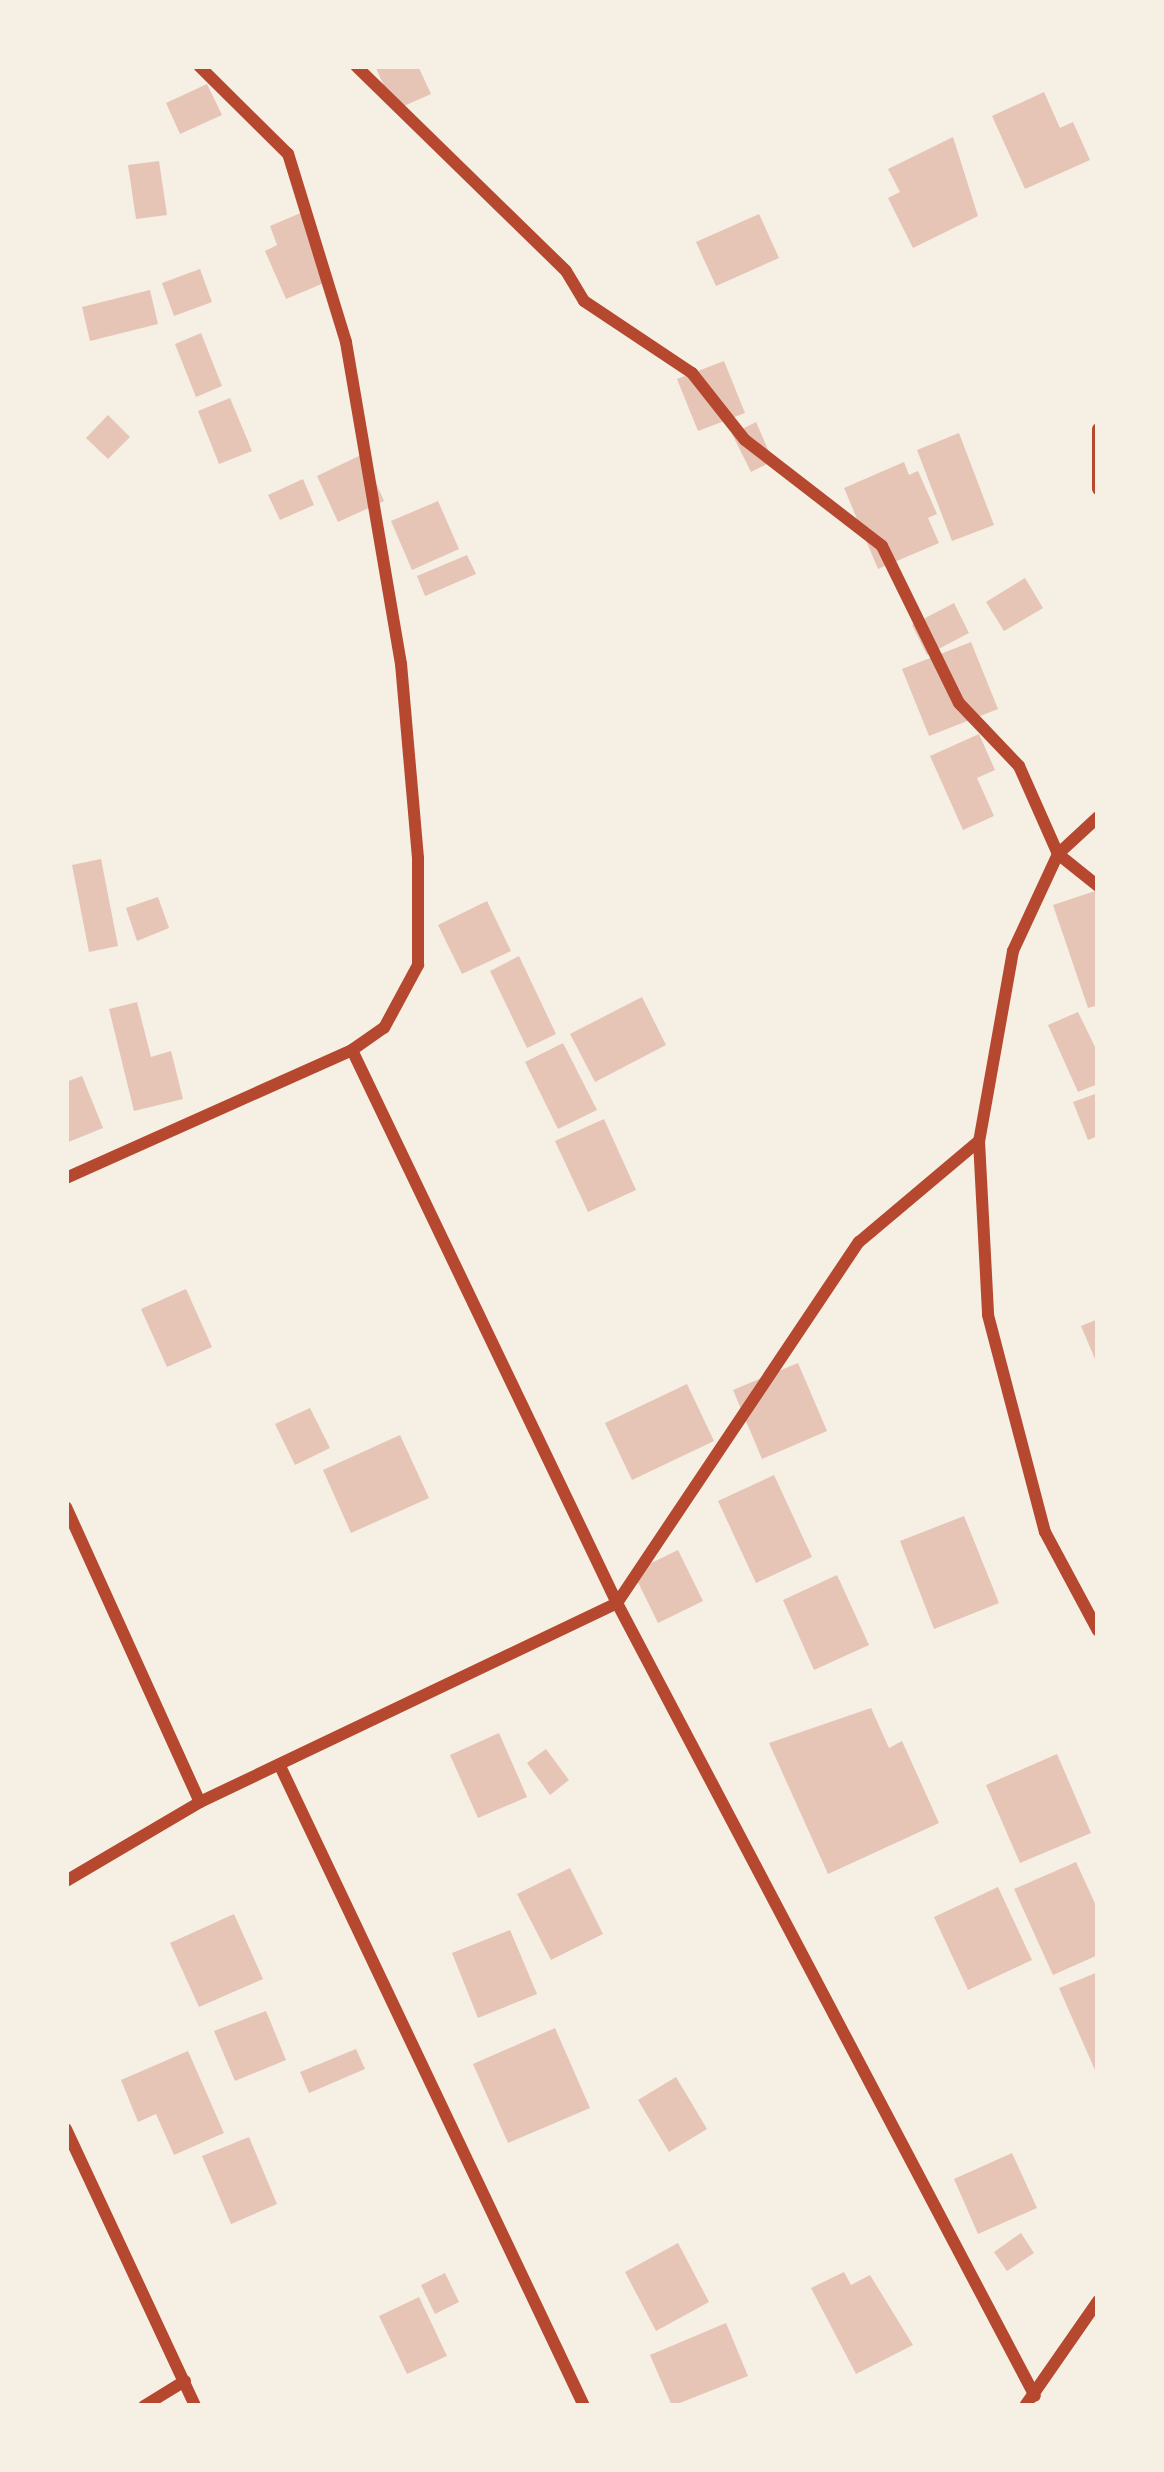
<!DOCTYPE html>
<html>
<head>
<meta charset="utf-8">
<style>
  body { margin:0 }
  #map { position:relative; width:1164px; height:2472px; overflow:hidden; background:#f6efe4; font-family:Karla,sans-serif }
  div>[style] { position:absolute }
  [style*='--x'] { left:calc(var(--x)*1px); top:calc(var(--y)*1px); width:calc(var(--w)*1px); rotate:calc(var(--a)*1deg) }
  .building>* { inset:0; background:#e6c5b7 }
  .minor>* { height:12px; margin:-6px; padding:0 6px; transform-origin:6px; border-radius:6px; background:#b5482f }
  span { translate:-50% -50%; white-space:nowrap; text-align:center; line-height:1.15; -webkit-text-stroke:12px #f6efe4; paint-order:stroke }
  .frame { position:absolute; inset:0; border:69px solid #f6efe4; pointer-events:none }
</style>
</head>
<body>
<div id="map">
  <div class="building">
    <i style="clip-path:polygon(375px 66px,418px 66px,431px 94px,395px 110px)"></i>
    <i style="clip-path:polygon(207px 84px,222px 115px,180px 134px,166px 103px)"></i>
    <i style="clip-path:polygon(1044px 92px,1060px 128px,1073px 122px,1090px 160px,1025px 189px,992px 116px)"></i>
    <i style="clip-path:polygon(953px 137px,978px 216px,913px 248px,888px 198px,900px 192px,888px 169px)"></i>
    <i style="clip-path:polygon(159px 161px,167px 215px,136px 219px,128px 165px)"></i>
    <i style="clip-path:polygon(303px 212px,331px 280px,286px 299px,265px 251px,277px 245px,270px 226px)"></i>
    <i style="clip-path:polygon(759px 214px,779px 258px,716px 286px,696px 242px)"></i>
    <i style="clip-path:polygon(200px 269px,212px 302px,174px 316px,162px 283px)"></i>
    <i style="clip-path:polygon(150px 290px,158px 324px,90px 341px,82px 307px)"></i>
    <i style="clip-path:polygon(201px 333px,222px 386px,196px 397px,175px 344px)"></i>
    <i style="clip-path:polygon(724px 361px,745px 413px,698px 431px,677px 379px)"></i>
    <i style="clip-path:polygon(230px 398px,252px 451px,219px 464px,198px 411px)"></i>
    <i style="clip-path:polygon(108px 415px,130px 437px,108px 459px,86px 438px)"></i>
    <i style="clip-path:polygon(756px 422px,773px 461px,751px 472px,732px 434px)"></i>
    <i style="clip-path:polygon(959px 433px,994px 525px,952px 541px,917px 450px)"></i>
    <i style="clip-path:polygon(363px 454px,384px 501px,338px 522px,317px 476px)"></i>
    <i style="clip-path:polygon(904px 462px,909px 475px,918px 471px,937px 514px,928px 518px,939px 543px,878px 569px,844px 488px)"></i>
    <i style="clip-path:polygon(303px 479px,314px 505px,280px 520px,268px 495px)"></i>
    <i style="clip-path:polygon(438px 501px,459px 549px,412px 570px,391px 521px)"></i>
    <i style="clip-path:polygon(467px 555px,476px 574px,425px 596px,417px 576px)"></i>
    <i style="clip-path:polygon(1025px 578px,1043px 608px,1004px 631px,986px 602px)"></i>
    <i style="clip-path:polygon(954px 603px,969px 633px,927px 655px,912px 625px)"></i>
    <i style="clip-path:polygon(971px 642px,998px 709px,929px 736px,902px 669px)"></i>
    <i style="clip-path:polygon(979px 734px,995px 770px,977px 778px,994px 816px,963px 830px,930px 756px)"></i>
    <i style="clip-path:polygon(101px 859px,118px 946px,89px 952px,72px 865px)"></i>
    <i style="clip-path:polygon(1098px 890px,1098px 1005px,1088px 1008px,1053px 905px)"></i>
    <i style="clip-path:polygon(158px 897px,169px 928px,137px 941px,126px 908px)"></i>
    <i style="clip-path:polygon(487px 901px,511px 951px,462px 974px,438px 925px)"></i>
    <i style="clip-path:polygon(519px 956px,556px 1034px,527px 1048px,490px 971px)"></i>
    <i style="clip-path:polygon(642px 997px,666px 1045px,595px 1082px,570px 1034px)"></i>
    <i style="clip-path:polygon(137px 1002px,151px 1057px,171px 1051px,183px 1099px,134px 1111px,109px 1009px)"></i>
    <i style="clip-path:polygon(1078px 1012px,1098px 1053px,1098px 1084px,1078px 1092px,1048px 1025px)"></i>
    <i style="clip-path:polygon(563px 1043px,597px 1110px,558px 1129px,525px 1062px)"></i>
    <i style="clip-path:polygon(82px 1076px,103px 1128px,66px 1143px,66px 1082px)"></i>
    <i style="clip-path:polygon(1098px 1093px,1098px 1136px,1088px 1140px,1073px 1102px)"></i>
    <i style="clip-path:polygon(604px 1119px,636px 1190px,588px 1212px,555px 1141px)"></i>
    <i style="clip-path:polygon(186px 1289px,212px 1347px,167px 1367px,141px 1309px)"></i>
    <i style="clip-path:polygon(1098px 1319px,1098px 1366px,1081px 1326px)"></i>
    <i style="clip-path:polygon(798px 1363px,827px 1431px,762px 1459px,733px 1390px)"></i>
    <i style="clip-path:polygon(687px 1384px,714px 1441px,632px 1480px,605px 1423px)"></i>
    <i style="clip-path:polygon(310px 1408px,330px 1448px,295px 1465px,275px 1424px)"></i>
    <i style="clip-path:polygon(400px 1435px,429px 1498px,351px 1533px,323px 1470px)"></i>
    <i style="clip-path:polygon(774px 1475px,812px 1557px,756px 1583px,718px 1501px)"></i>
    <i style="clip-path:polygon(964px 1516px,999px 1603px,934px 1629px,900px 1541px)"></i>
    <i style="clip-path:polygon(678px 1550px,703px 1601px,658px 1623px,633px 1572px)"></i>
    <i style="clip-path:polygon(837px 1575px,869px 1645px,814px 1670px,783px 1600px)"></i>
    <i style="clip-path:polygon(871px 1708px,889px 1748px,902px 1741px,939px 1823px,828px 1874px,769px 1743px)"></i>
    <i style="clip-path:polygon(499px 1733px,527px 1797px,478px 1818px,450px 1755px)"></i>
    <i style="clip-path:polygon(546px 1749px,569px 1780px,550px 1795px,527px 1763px)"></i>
    <i style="clip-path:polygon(1057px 1754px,1091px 1833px,1020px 1863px,986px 1785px)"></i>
    <i style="clip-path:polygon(1076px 1862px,1098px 1910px,1098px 1955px,1053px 1975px,1014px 1889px)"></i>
    <i style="clip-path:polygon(570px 1868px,603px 1934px,551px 1960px,517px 1894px)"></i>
    <i style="clip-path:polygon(998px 1887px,1032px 1960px,968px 1990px,934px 1917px)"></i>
    <i style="clip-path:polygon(234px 1914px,263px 1979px,199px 2007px,170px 1943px)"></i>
    <i style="clip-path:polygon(510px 1930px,537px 1994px,478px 2018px,452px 1953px)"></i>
    <i style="clip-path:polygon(1098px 1972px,1098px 2077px,1059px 1988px)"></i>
    <i style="clip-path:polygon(266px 2011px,286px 2060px,235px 2081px,214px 2031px)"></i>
    <i style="clip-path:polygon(555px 2028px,590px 2108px,508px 2143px,473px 2064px)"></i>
    <i style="clip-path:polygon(356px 2049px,365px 2069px,309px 2093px,300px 2072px)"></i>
    <i style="clip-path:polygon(188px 2051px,224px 2133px,174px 2155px,156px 2114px,138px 2122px,121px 2080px)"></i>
    <i style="clip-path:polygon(676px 2077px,707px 2129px,669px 2152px,638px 2100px)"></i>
    <i style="clip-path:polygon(249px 2137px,277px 2204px,231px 2224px,202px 2156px)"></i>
    <i style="clip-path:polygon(1012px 2153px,1037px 2208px,978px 2234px,954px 2179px)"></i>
    <i style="clip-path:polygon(1021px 2233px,1034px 2253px,1007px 2271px,994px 2252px)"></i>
    <i style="clip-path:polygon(678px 2243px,709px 2302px,656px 2331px,625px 2272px)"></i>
    <i style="clip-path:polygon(844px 2272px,851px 2285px,870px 2275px,913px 2345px,856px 2374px,811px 2288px)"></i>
    <i style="clip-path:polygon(445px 2273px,459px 2302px,435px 2314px,421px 2285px)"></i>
    <i style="clip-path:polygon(419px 2297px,447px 2356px,407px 2374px,379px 2316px)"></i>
    <i style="clip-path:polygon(726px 2323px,748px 2376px,672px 2406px,650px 2355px)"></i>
  </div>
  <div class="minor">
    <i style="--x:356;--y:66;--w:293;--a:44.3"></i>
    <i style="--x:566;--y:271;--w:35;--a:59"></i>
    <i style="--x:584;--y:301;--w:130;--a:33.7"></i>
    <i style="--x:692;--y:373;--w:85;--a:51.7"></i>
    <i style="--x:745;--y:440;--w:173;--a:37.7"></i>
    <i style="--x:882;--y:546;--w:175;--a:63.9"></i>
    <i style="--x:959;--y:703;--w:87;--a:46.4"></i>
    <i style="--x:1019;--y:766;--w:96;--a:66.1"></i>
    <i style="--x:1058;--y:854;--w:51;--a:38.7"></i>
    <i style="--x:1098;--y:429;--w:60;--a:90"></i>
    <i style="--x:1098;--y:817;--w:54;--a:137.2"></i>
    <i style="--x:1058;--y:854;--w:107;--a:114.9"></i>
    <i style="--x:1013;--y:951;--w:193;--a:100.1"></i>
    <i style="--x:979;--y:1141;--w:174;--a:87"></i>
    <i style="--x:988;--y:1315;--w:224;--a:75.3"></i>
    <i style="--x:1045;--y:1532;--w:112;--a:61.8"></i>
    <i style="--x:352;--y:1050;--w:613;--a:64.4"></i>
    <i style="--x:617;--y:1603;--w:896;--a:62.21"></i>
    <i style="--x:66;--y:1178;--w:313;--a:-24.1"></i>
    <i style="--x:352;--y:1050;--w:39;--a:-35"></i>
    <i style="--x:384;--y:1028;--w:72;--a:-61.6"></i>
    <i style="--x:418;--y:965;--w:107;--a:-90"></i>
    <i style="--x:418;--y:858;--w:195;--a:-95"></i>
    <i style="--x:401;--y:664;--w:327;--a:-99.7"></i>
    <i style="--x:346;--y:342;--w:197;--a:-107.1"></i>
    <i style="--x:288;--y:154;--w:125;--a:-135.3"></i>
    <i style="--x:66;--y:1507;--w:324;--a:65.6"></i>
    <i style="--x:280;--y:1766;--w:709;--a:64.59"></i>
    <i style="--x:66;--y:1881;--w:156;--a:-30.5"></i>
    <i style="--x:200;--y:1802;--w:462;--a:-25.5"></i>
    <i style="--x:617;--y:1603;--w:435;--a:-56.2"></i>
    <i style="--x:859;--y:1242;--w:157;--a:-40.1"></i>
    <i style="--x:66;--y:2129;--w:306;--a:65"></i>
    <i style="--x:144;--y:2406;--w:48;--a:-31.4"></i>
    <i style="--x:1025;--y:2406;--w:128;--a:-55.2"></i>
  </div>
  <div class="frame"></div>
</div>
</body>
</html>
